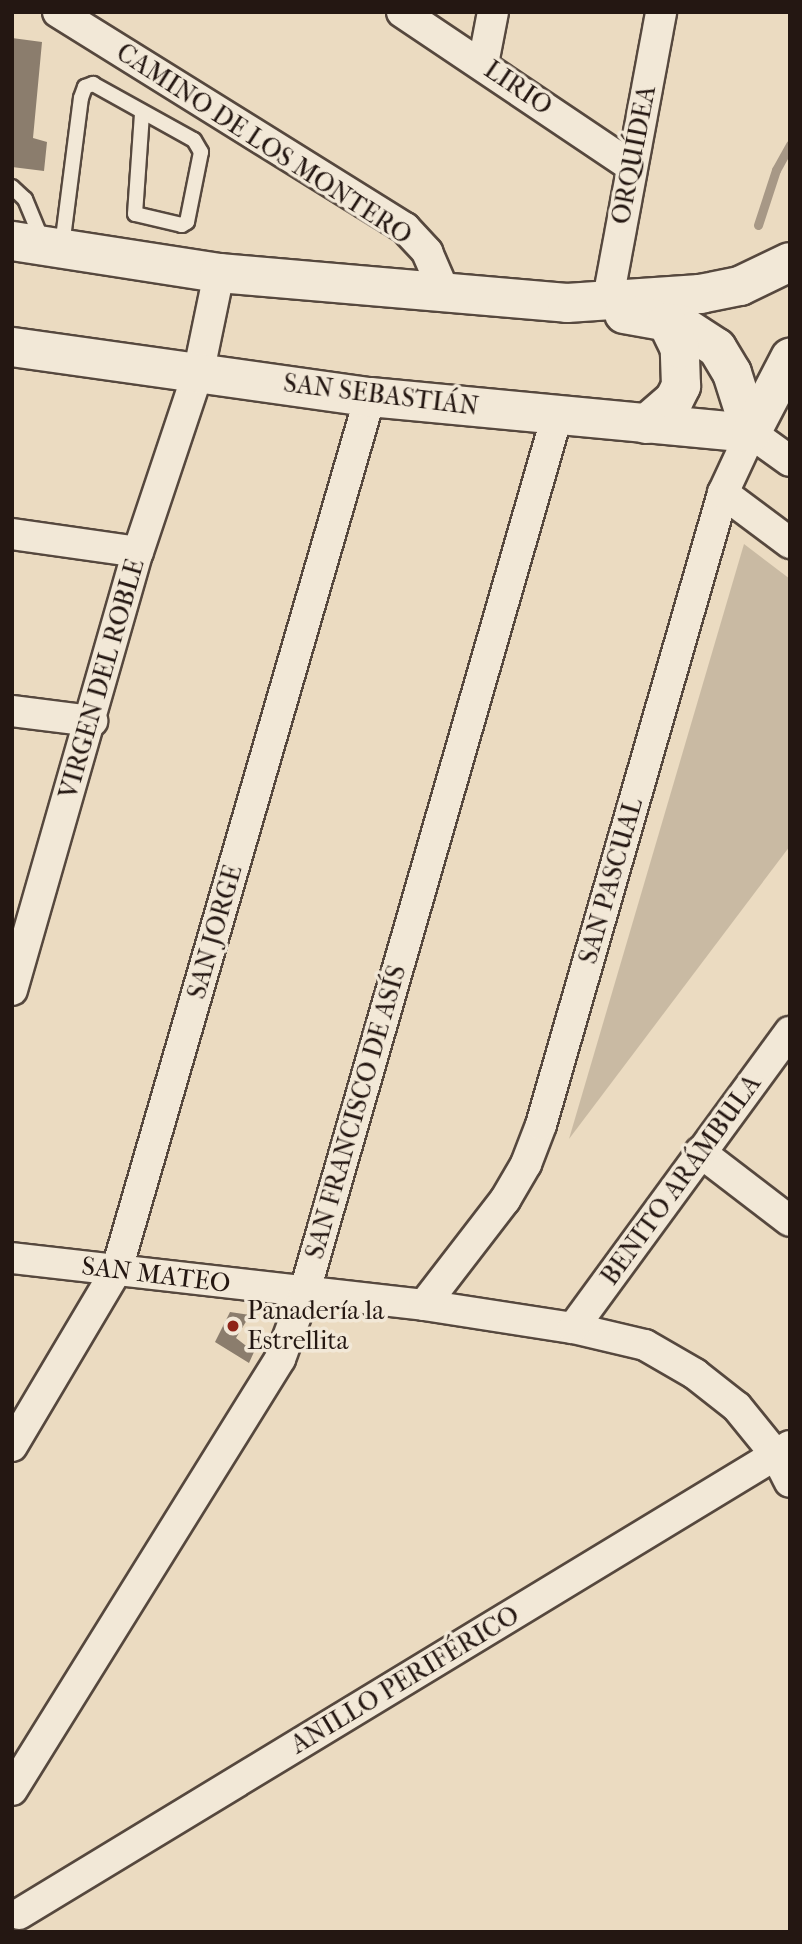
<!DOCTYPE html>
<html>
<head>
<meta charset="utf-8">
<style>
  body { margin:0 }
  #map { position:relative; width:802px; height:1944px; overflow:hidden; background:#ebdbc1; font-family:"IM FELL French Canon",serif }
  div>[style] { position:absolute }
  [style*='--x'] { left:calc(var(--x)*1px); top:calc(var(--y)*1px); width:calc(var(--w)*1px); rotate:calc(var(--a)*1deg) }
  .green>* { inset:0; background:#c9baa3 }
  .stream>* { height:9px; margin:-4.5px; padding:0 4.5px; transform-origin:4.5px; border-radius:4.5px; background:#a79886 }
  .building>* { inset:0; background:#8b7d6d }
  .roads { filter:drop-shadow(2px 0 #56483e) drop-shadow(-2px 0 #56483e) drop-shadow(0 2px #56483e) drop-shadow(0 -2px #56483e) }
  .lane>* { height:14px; margin:-7px; padding:0 7px; transform-origin:7px; border-radius:7px; background:#f2e8d7 }
  .street>* { height:30px; margin:-15px; padding:0 15px; transform-origin:15px; border-radius:15px; background:#f2e8d7 }
  .secondary>* { height:38px; margin:-19px; padding:0 19px; transform-origin:19px; border-radius:19px; background:#f2e8d7 }
  .dots>* { width:19px; height:19px; translate:-50% -50%; box-sizing:border-box; border:4px solid #f2e8d7; border-radius:50% }
  span { translate:-50% -50%; white-space:nowrap; text-align:center; line-height:1.15; -webkit-text-stroke:7px #f2e8d7; paint-order:stroke }
  .street-label { font-size:26px; color:#241712 }
  .poi-label { font-size:26px; color:#241712 }
  .left { translate:0 -50%; text-align:left }
  .frame { position:absolute; inset:0; border:14px solid #241712; pointer-events:none }
</style>
</head>
<body>
<div id="map">
  <div class="green">
    <i style="clip-path:polygon(744px 544px,790px 579px,790px 846px,569px 1139px)"></i>
  </div>
  <div class="stream">
    <i style="--x:758;--y:225;--w:58;--a:-71.9"></i>
    <i style="--x:776;--y:170;--w:29;--a:-61"></i>
  </div>
  <div class="building">
    <i style="clip-path:polygon(12px 38px,42px 42px,33px 138px,47px 142px,44px 171px,12px 167px)"></i>
    <i style="clip-path:polygon(230px 1312px,250px 1315px,236px 1338px,254px 1352px,249px 1363px,215px 1342px)"></i>
  </div>
  <div class="roads">
    <div class="lane">
      <i style="--x:12;--y:187;--w:18;--a:43"></i>
      <i style="--x:25;--y:199;--w:44;--a:67.5"></i>
      <i style="--x:62;--y:246;--w:149;--a:-82.7"></i>
      <i style="--x:81;--y:98;--w:12;--a:-70"></i>
      <i style="--x:85;--y:87;--w:9;--a:-21"></i>
      <i style="--x:93;--y:84;--w:115;--a:29"></i>
      <i style="--x:194;--y:140;--w:14;--a:60"></i>
      <i style="--x:201;--y:152;--w:71;--a:101.3"></i>
      <i style="--x:187;--y:222;--w:6;--a:149"></i>
      <i style="--x:182;--y:225;--w:48;--a:-166.8"></i>
      <i style="--x:135;--y:214;--w:100;--a:-86"></i>
    </div>
    <div class="street">
      <i style="--x:58;--y:12;--w:409;--a:31.9"></i>
      <i style="--x:405;--y:228;--w:33;--a:47"></i>
      <i style="--x:427;--y:252;--w:48;--a:66.6"></i>
      <i style="--x:402;--y:12;--w:276;--a:33.9"></i>
      <i style="--x:483;--y:64;--w:53;--a:-79.1"></i>
      <i style="--x:608;--y:299;--w:292;--a:-79.5"></i>
      <i style="--x:723;--y:493;--w:84;--a:36.7"></i>
      <i style="--x:12;--y:534;--w:127;--a:8.1"></i>
      <i style="--x:12;--y:711;--w:81;--a:7.1"></i>
      <i style="--x:12;--y:990;--w:456;--a:-74"></i>
      <i style="--x:138;--y:552;--w:192;--a:-71.5"></i>
      <i style="--x:199;--y:370;--w:99;--a:-78.3"></i>
      <i style="--x:700;--y:1152;--w:113;--a:37.5"></i>
      <i style="--x:12;--y:1258;--w:415;--a:6.5"></i>
      <i style="--x:424;--y:1305;--w:151;--a:8.8"></i>
      <i style="--x:573;--y:1328;--w:74;--a:13.3"></i>
      <i style="--x:645;--y:1345;--w:58;--a:30.1"></i>
      <i style="--x:695;--y:1374;--w:53;--a:38.2"></i>
      <i style="--x:737;--y:1407;--w:62;--a:50.9"></i>
      <i style="--x:776;--y:1455;--w:30;--a:63"></i>
      <i style="--x:424;--y:1305;--w:133;--a:-52.4"></i>
      <i style="--x:505;--y:1200;--w:42;--a:-59.7"></i>
      <i style="--x:526;--y:1164;--w:42;--a:-69"></i>
      <i style="--x:541;--y:1125;--w:658;--a:-73.93"></i>
      <i style="--x:723;--y:493;--w:66;--a:-65"></i>
      <i style="--x:751;--y:433;--w:48;--a:35.7"></i>
      <i style="--x:573;--y:1328;--w:367;--a:-53.8"></i>
      <i style="--x:12;--y:1446;--w:206;--a:-59.3"></i>
      <i style="--x:117;--y:1269;--w:908;--a:-73.82"></i>
      <i style="--x:12;--y:1790;--w:508;--a:-58.13"></i>
      <i style="--x:280;--y:1359;--w:69;--a:-69.7"></i>
      <i style="--x:304;--y:1294;--w:914;--a:-73.93"></i>
      <i style="--x:19;--y:1914;--w:902;--a:-31.26"></i>
    </div>
    <div class="secondary">
      <i style="--x:12;--y:241;--w:209;--a:8.8"></i>
      <i style="--x:219;--y:273;--w:349;--a:4.9"></i>
      <i style="--x:567;--y:303;--w:133;--a:-3.9"></i>
      <i style="--x:700;--y:294;--w:41;--a:-11.3"></i>
      <i style="--x:740;--y:286;--w:55;--a:-25.6"></i>
      <i style="--x:624;--y:314;--w:57;--a:10.1"></i>
      <i style="--x:680;--y:324;--w:44;--a:33"></i>
      <i style="--x:717;--y:348;--w:29;--a:59"></i>
      <i style="--x:732;--y:373;--w:63;--a:72.4"></i>
      <i style="--x:12;--y:347;--w:361;--a:8"></i>
      <i style="--x:370;--y:397;--w:383;--a:5.4"></i>
      <i style="--x:646;--y:424;--w:37;--a:-41"></i>
      <i style="--x:674;--y:400;--w:16;--a:-63"></i>
      <i style="--x:681;--y:386;--w:37;--a:-92"></i>
      <i style="--x:680;--y:349;--w:30;--a:-116"></i>
      <i style="--x:751;--y:433;--w:85;--a:-62.5"></i>
    </div>
  </div>
  <div class="dots">
    <i style="left:233px;top:1326px;background:#8f2418"></i>
  </div>
  <div class="street-label">
    <span style="left:518px;top:88px;rotate:34deg">LIRIO</span>
    <span style="left:264px;top:144px;rotate:33deg">CAMINO DE LOS MONTERO</span>
    <span style="left:634px;top:155px;rotate:-79deg">ORQUÍDEA</span>
    <span style="left:381px;top:395px;rotate:7deg">SAN SEBASTIÁN</span>
    <span style="left:102px;top:679px;rotate:-74deg">VIRGEN DEL ROBLE</span>
    <span style="left:611px;top:881px;rotate:-74deg">SAN PASCUAL</span>
    <span style="left:215px;top:932px;rotate:-74deg">SAN JORGE</span>
    <span style="left:356px;top:1112px;rotate:-74deg">SAN FRANCISCO DE ASÍS</span>
    <span style="left:681px;top:1180px;rotate:-54deg">BENITO ARÁMBULA</span>
    <span style="left:156px;top:1275px;rotate:7deg">SAN MATEO</span>
    <span style="left:405px;top:1680px;rotate:-31deg">ANILLO PERIFÉRICO</span>
  </div>
  <div class="poi-label">
    <span class="left" style="left:247px;top:1326px">Panadería la<br>Estrellita</span>
  </div>
  <div class="frame"></div>
</div>
</body>
</html>
